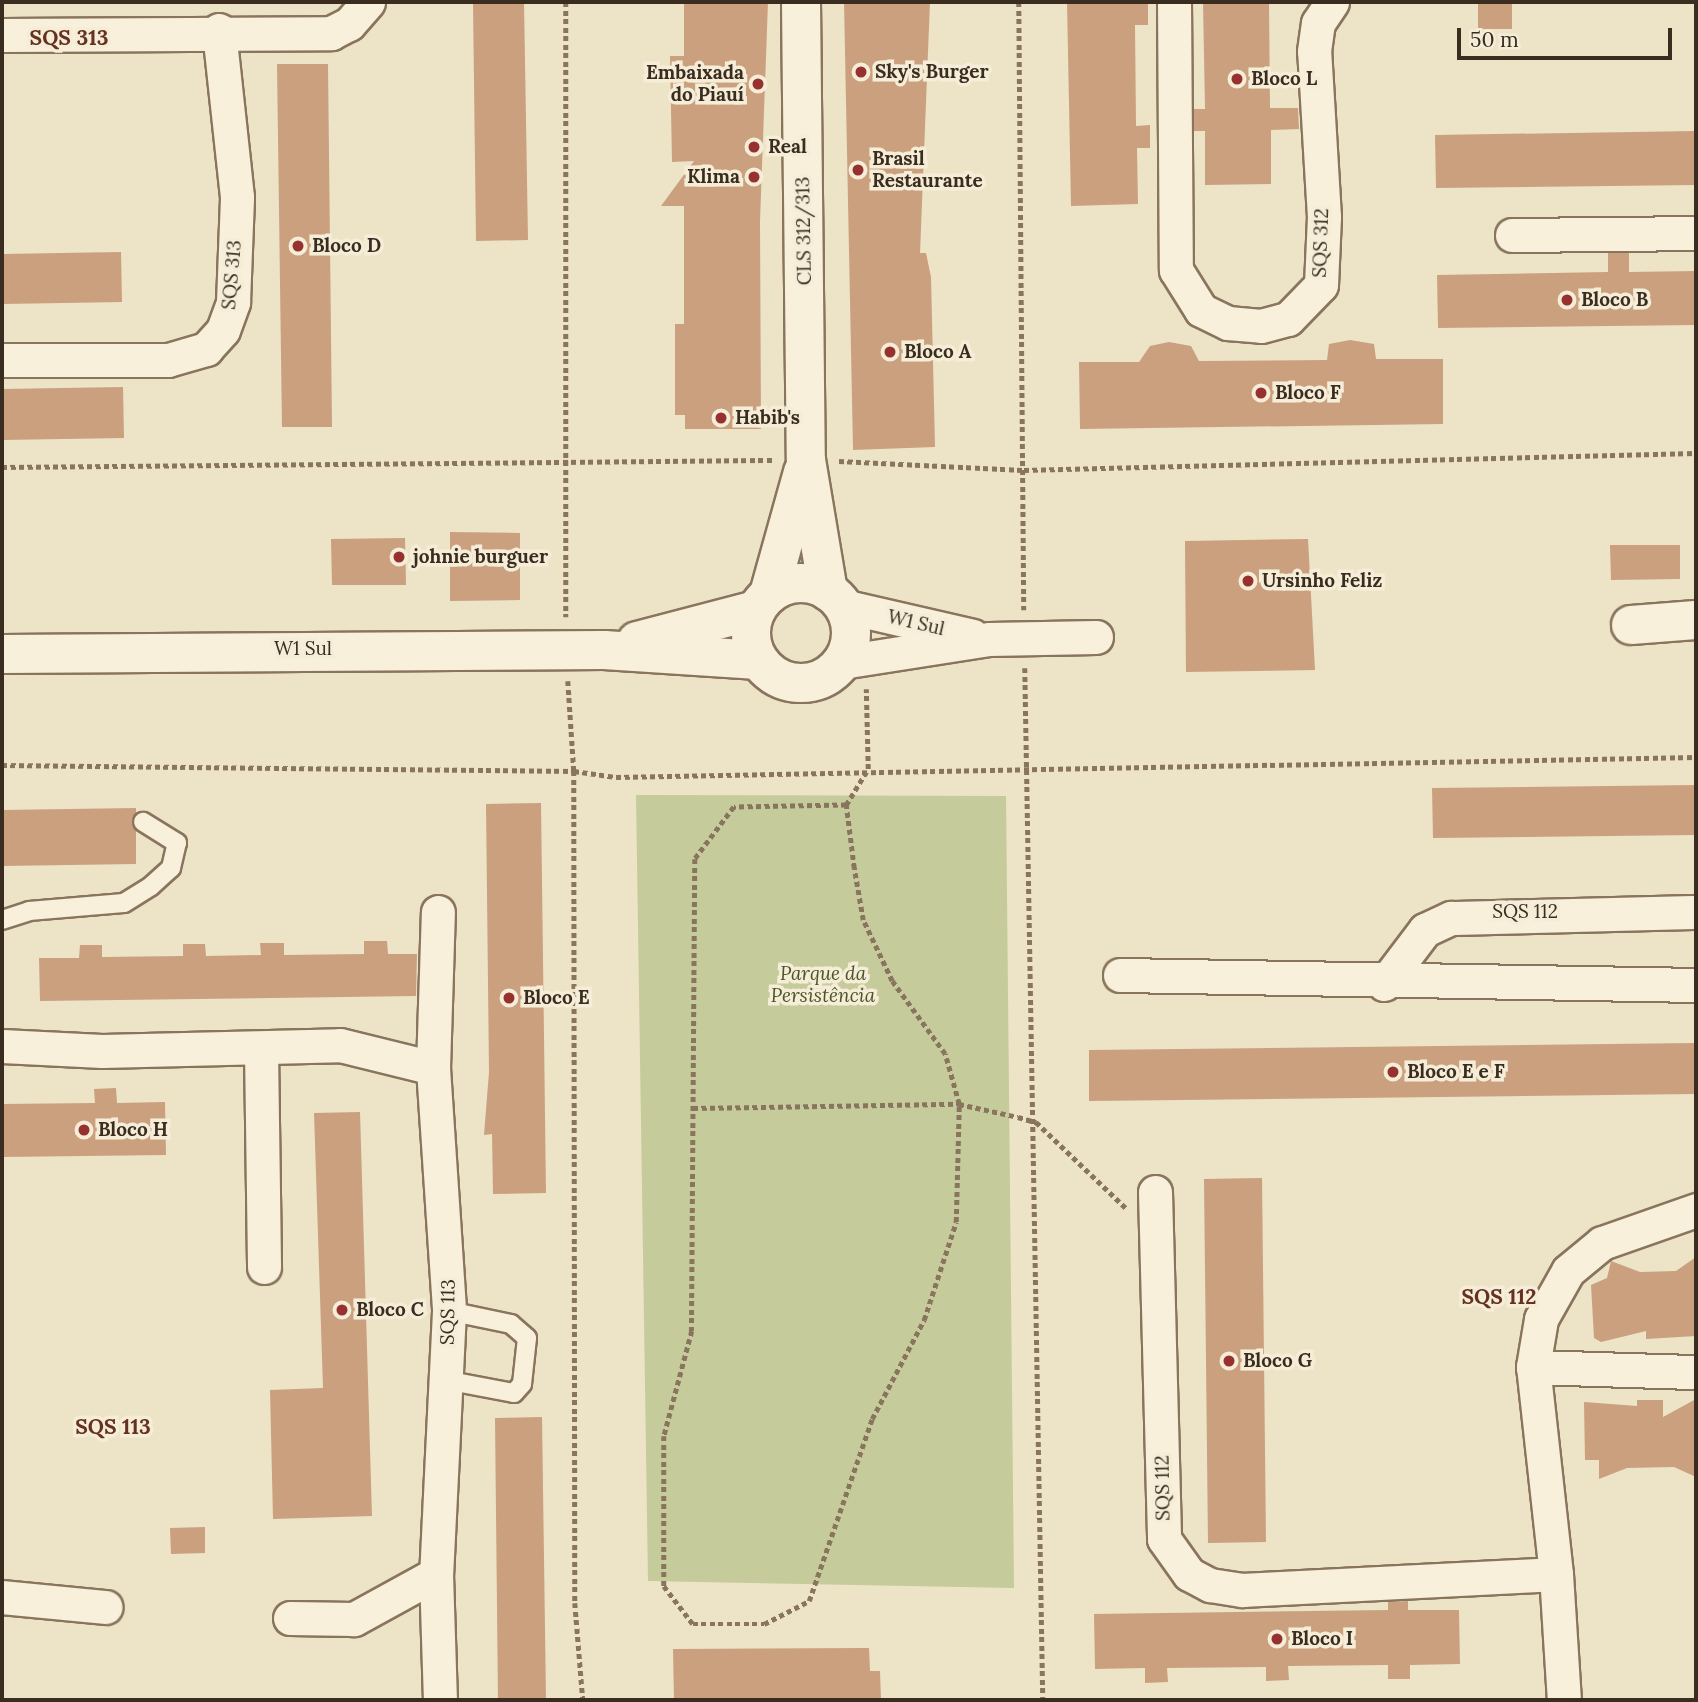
<!DOCTYPE html>
<html>
<head>
<meta charset="utf-8">
<style>
  body { margin:0 }
  #map { position:relative; width:1698px; height:1702px; overflow:hidden; background:#ede3c7; font-family:Lora,serif }
  div>[style] { position:absolute }
  [style*='--x'] { left:calc(var(--x)*1px); top:calc(var(--y)*1px); width:calc(var(--w)*1px); rotate:calc(var(--a)*1deg) }
  .green>* { inset:0; background:#c5cb9b }
  .building>* { inset:0; background:#caa07e }
  .path>* { height:4.5px; margin-top:-2.25px; transform-origin:0; background:repeating-linear-gradient(90deg,#89755d 0 5px,transparent 0 8.5px) }
  .roads { filter:drop-shadow(2px 0 #89755d) drop-shadow(-2px 0 #89755d) drop-shadow(0 2px #89755d) drop-shadow(0 -2px #89755d) }
  .lane>* { height:18px; margin:-9px; padding:0 9px; transform-origin:9px; border-radius:9px; background:#f8f0db }
  .street>* { height:33px; margin:-16.5px; padding:0 16.5px; transform-origin:16.5px; border-radius:16.5px; background:#f8f0db }
  .secondary>* { height:38px; margin:-19px; padding:0 19px; transform-origin:19px; border-radius:19px; background:#f8f0db }
  .secondary>.ring { margin:-19px; padding:0; box-sizing:content-box; background:none; border:38px solid #f8f0db; border-radius:50% }
  .dots>* { width:19px; height:19px; translate:-50% -50%; box-sizing:border-box; border:4px solid #f5edd7; border-radius:50% }
  span { translate:-50% -50%; white-space:nowrap; text-align:center; line-height:1.15; -webkit-text-stroke:7px #f5edd7; paint-order:stroke }
  .poi-label { font-size:19px; color:#3a2d20; font-weight:700 }
  .left { translate:0 -50%; text-align:left }
  .right { translate:-100% -50%; text-align:right }
  .street-label { font-size:19px; color:#3a2d20 }
  .park-label { font-size:19px; color:#495527; font-style:italic }
  .neighbourhood-label { font-size:21px; color:#653121; font-weight:700 }
  .frame { position:absolute; inset:0; border:4px solid #3a2d20; pointer-events:none }
  .scale { position:absolute; left:1457px; top:28px; width:215px; height:32px; box-sizing:border-box; border:4px solid #3a2d20; border-top:0; padding-left:9px; font-size:21px; line-height:24px; white-space:nowrap; color:#3a2d20; -webkit-text-stroke:5px #f5edd7; paint-order:stroke }
</style>
</head>
<body>
<div id="map">
  <div class="green">
    <i style="clip-path:polygon(636px 795px,1006px 796px,1014px 1588px,648px 1581px)"></i>
  </div>
  <div class="building">
    <i style="clip-path:polygon(473px 2px,524px 2px,528px 240px,476px 241px)"></i>
    <i style="clip-path:polygon(684px 2px,768px 2px,760px 221px,761px 429px,685px 429px,685px 415px,675px 415px,675px 324px,684px 324px,684px 206px,661px 206px,694px 161px,672px 162px,670px 56px,684px 56px)"></i>
    <i style="clip-path:polygon(844px 2px,930px 2px,920px 253px,926px 253px,931px 277px,935px 447px,853px 450px)"></i>
    <i style="clip-path:polygon(1067px 2px,1148px 3px,1148px 25px,1135px 25px,1136px 126px,1150px 125px,1150px 148px,1137px 148px,1138px 204px,1071px 206px)"></i>
    <i style="clip-path:polygon(1203px 2px,1269px 2px,1270px 108px,1298px 108px,1299px 129px,1271px 130px,1271px 184px,1205px 185px,1205px 131px,1194px 131px,1194px 109px,1205px 109px)"></i>
    <i style="clip-path:polygon(1478px 3px,1512px 3px,1512px 29px,1478px 29px)"></i>
    <i style="clip-path:polygon(277px 64px,328px 64px,332px 427px,282px 427px)"></i>
    <i style="clip-path:polygon(1696px 131px,1696px 185px,1436px 188px,1435px 135px)"></i>
    <i style="clip-path:polygon(121px 252px,122px 302px,2px 304px,2px 254px)"></i>
    <i style="clip-path:polygon(1608px 253px,1629px 253px,1629px 272px,1696px 271px,1696px 325px,1438px 328px,1437px 275px,1608px 272px)"></i>
    <i style="clip-path:polygon(1350px 340px,1374px 344px,1376px 359px,1443px 359px,1443px 424px,1080px 429px,1079px 362px,1139px 362px,1150px 346px,1169px 342px,1191px 346px,1199px 361px,1327px 360px,1329px 344px)"></i>
    <i style="clip-path:polygon(123px 387px,124px 438px,2px 440px,2px 389px)"></i>
    <i style="clip-path:polygon(450px 532px,520px 533px,520px 600px,450px 601px)"></i>
    <i style="clip-path:polygon(405px 538px,406px 585px,332px 585px,331px 539px)"></i>
    <i style="clip-path:polygon(1308px 539px,1315px 670px,1186px 672px,1185px 541px)"></i>
    <i style="clip-path:polygon(1610px 545px,1680px 545px,1680px 579px,1611px 580px)"></i>
    <i style="clip-path:polygon(1696px 785px,1696px 835px,1433px 838px,1432px 788px)"></i>
    <i style="clip-path:polygon(541px 803px,546px 1193px,493px 1194px,492px 1134px,484px 1135px,489px 1072px,486px 804px)"></i>
    <i style="clip-path:polygon(136px 808px,136px 864px,2px 866px,2px 810px)"></i>
    <i style="clip-path:polygon(364px 941px,387px 941px,388px 954px,417px 954px,416px 996px,40px 1001px,39px 958px,79px 958px,80px 945px,102px 945px,102px 957px,183px 956px,183px 944px,205px 944px,206px 956px,261px 955px,260px 943px,284px 943px,284px 955px,364px 954px)"></i>
    <i style="clip-path:polygon(1696px 1043px,1696px 1094px,1089px 1101px,1089px 1050px)"></i>
    <i style="clip-path:polygon(116px 1088px,117px 1103px,165px 1102px,166px 1155px,2px 1157px,2px 1104px,95px 1103px,94px 1089px)"></i>
    <i style="clip-path:polygon(360px 1112px,372px 1516px,273px 1519px,270px 1390px,323px 1388px,314px 1113px)"></i>
    <i style="clip-path:polygon(1262px 1178px,1266px 1542px,1208px 1543px,1204px 1179px)"></i>
    <i style="clip-path:polygon(1696px 1257px,1696px 1336px,1646px 1339px,1646px 1331px,1601px 1342px,1594px 1338px,1591px 1285px,1607px 1278px,1611px 1261px,1640px 1272px,1676px 1271px)"></i>
    <i style="clip-path:polygon(1696px 1399px,1696px 1477px,1674px 1467px,1627px 1468px,1599px 1479px,1599px 1460px,1585px 1460px,1584px 1402px,1637px 1406px,1637px 1400px,1663px 1400px,1663px 1417px)"></i>
    <i style="clip-path:polygon(542px 1417px,546px 1700px,498px 1700px,495px 1418px)"></i>
    <i style="clip-path:polygon(205px 1527px,205px 1553px,171px 1554px,170px 1528px)"></i>
    <i style="clip-path:polygon(1408px 1601px,1408px 1610px,1459px 1610px,1460px 1664px,1410px 1665px,1410px 1679px,1388px 1679px,1388px 1665px,1288px 1666px,1289px 1680px,1266px 1681px,1266px 1667px,1167px 1668px,1168px 1682px,1145px 1683px,1145px 1668px,1095px 1669px,1094px 1614px,1388px 1610px,1388px 1602px)"></i>
    <i style="clip-path:polygon(869px 1648px,870px 1671px,880px 1671px,881px 1700px,674px 1700px,673px 1649px)"></i>
  </div>
  <div class="path">
    <i style="--x:566;--y:2;--w:615;--a:90"></i>
    <i style="--x:1019;--y:2;--w:608;--a:89.53"></i>
    <i style="--x:839;--y:461;--w:185;--a:2.8"></i>
    <i style="--x:1024;--y:470;--w:672;--a:-1.45"></i>
    <i style="--x:2;--y:467;--w:772;--a:-0.52"></i>
    <i style="--x:1025;--y:668;--w:1032;--a:89"></i>
    <i style="--x:568;--y:681;--w:90;--a:86.2"></i>
    <i style="--x:574;--y:771;--w:832;--a:89.93"></i>
    <i style="--x:575;--y:1603;--w:97;--a:85.3"></i>
    <i style="--x:2;--y:765;--w:572;--a:0.6"></i>
    <i style="--x:574;--y:771;--w:42;--a:8.1"></i>
    <i style="--x:616;--y:777;--w:1080;--a:-1.06"></i>
    <i style="--x:846;--y:805;--w:112;--a:179"></i>
    <i style="--x:734;--y:807;--w:65;--a:126.9"></i>
    <i style="--x:695;--y:859;--w:472;--a:90.4"></i>
    <i style="--x:692;--y:1331;--w:109;--a:104.9"></i>
    <i style="--x:664;--y:1436;--w:150;--a:90"></i>
    <i style="--x:664;--y:1586;--w:48;--a:52.7"></i>
    <i style="--x:693;--y:1624;--w:71;--a:0"></i>
    <i style="--x:764;--y:1624;--w:51;--a:-27.1"></i>
    <i style="--x:809;--y:1601;--w:193;--a:-70.9"></i>
    <i style="--x:872;--y:1419;--w:112;--a:-62.3"></i>
    <i style="--x:924;--y:1320;--w:103;--a:-71.9"></i>
    <i style="--x:956;--y:1222;--w:118;--a:-88.5"></i>
    <i style="--x:959;--y:1104;--w:52;--a:-105.6"></i>
    <i style="--x:945;--y:1054;--w:90;--a:-126"></i>
    <i style="--x:892;--y:981;--w:68;--a:-115.4"></i>
    <i style="--x:863;--y:920;--w:53;--a:-99.8"></i>
    <i style="--x:854;--y:868;--w:64;--a:-97.2"></i>
    <i style="--x:846;--y:805;--w:42;--a:-58.6"></i>
    <i style="--x:868;--y:769;--w:80;--a:-91.4"></i>
    <i style="--x:693;--y:1108;--w:266;--a:-0.9"></i>
    <i style="--x:959;--y:1104;--w:60;--a:12.4"></i>
    <i style="--x:1018;--y:1117;--w:19;--a:16"></i>
    <i style="--x:1036;--y:1122;--w:124;--a:43.7"></i>
  </div>
  <div class="roads">
    <div class="lane">
      <i style="--x:2;--y:920;--w:28;--a:-18"></i>
      <i style="--x:29;--y:911;--w:95;--a:-4.8"></i>
      <i style="--x:124;--y:903;--w:32;--a:-32"></i>
      <i style="--x:151;--y:886;--w:27;--a:-42"></i>
      <i style="--x:171;--y:868;--w:26;--a:-77"></i>
      <i style="--x:177;--y:843;--w:40;--a:-148"></i>
      <i style="--x:445;--y:1380;--w:70;--a:10.7"></i>
      <i style="--x:514;--y:1393;--w:12;--a:-48"></i>
      <i style="--x:522;--y:1384;--w:46;--a:-83.8"></i>
      <i style="--x:527;--y:1338;--w:21;--a:-139"></i>
      <i style="--x:511;--y:1324;--w:63;--a:-168.2"></i>
    </div>
    <div class="street">
      <i style="--x:1174;--y:2;--w:268;--a:89.6"></i>
      <i style="--x:1176;--y:270;--w:47;--a:58"></i>
      <i style="--x:1201;--y:310;--w:30;--a:26"></i>
      <i style="--x:1228;--y:323;--w:33;--a:5"></i>
      <i style="--x:1261;--y:326;--w:28;--a:-15"></i>
      <i style="--x:1288;--y:319;--w:47;--a:-45.9"></i>
      <i style="--x:1321;--y:285;--w:68;--a:-87.5"></i>
      <i style="--x:1324;--y:217;--w:166;--a:-93.4"></i>
      <i style="--x:1314;--y:51;--w:28;--a:-82"></i>
      <i style="--x:1318;--y:23;--w:25;--a:-56"></i>
      <i style="--x:2;--y:35;--w:329;--a:-0.3"></i>
      <i style="--x:331;--y:33;--w:20;--a:-27"></i>
      <i style="--x:349;--y:24;--w:29;--a:-49"></i>
      <i style="--x:1512;--y:235;--w:184;--a:-0.6"></i>
      <i style="--x:2;--y:360;--w:166;--a:0"></i>
      <i style="--x:168;--y:360;--w:40;--a:-16"></i>
      <i style="--x:206;--y:349;--w:25;--a:-48"></i>
      <i style="--x:223;--y:330;--w:30;--a:-70"></i>
      <i style="--x:233;--y:302;--w:105;--a:-87.8"></i>
      <i style="--x:237;--y:197;--w:168;--a:-96.2"></i>
      <i style="--x:843;--y:606;--w:133;--a:13"></i>
      <i style="--x:842;--y:662;--w:149;--a:-8.9"></i>
      <i style="--x:989;--y:639;--w:107;--a:-1.1"></i>
      <i style="--x:1120;--y:975;--w:576;--a:0.99"></i>
      <i style="--x:1384;--y:984;--w:68;--a:-52.8"></i>
      <i style="--x:1425;--y:930;--w:29;--a:-25"></i>
      <i style="--x:1451;--y:918;--w:245;--a:-1.4"></i>
      <i style="--x:2;--y:1046;--w:100;--a:2.9"></i>
      <i style="--x:102;--y:1051;--w:238;--a:-1.4"></i>
      <i style="--x:340;--y:1045;--w:96;--a:13.9"></i>
      <i style="--x:433;--y:1068;--w:244;--a:86.2"></i>
      <i style="--x:449;--y:1311;--w:263;--a:92.8"></i>
      <i style="--x:436;--y:1574;--w:94;--a:151.2"></i>
      <i style="--x:354;--y:1619;--w:64;--a:-179.1"></i>
      <i style="--x:261;--y:1049;--w:218;--a:89.2"></i>
      <i style="--x:433;--y:1068;--w:156;--a:-88.2"></i>
      <i style="--x:1155;--y:1192;--w:347;--a:88.5"></i>
      <i style="--x:1164;--y:1539;--w:43;--a:54.5"></i>
      <i style="--x:1189;--y:1574;--w:24;--a:28"></i>
      <i style="--x:1210;--y:1585;--w:33;--a:9"></i>
      <i style="--x:1243;--y:1590;--w:313;--a:-2.9"></i>
      <i style="--x:1556;--y:1574;--w:208;--a:-96.3"></i>
      <i style="--x:1533;--y:1367;--w:49;--a:-80.5"></i>
      <i style="--x:1541;--y:1319;--w:55;--a:-60.6"></i>
      <i style="--x:1568;--y:1271;--w:44;--a:-39.5"></i>
      <i style="--x:1602;--y:1243;--w:100;--a:-19.3"></i>
      <i style="--x:1533;--y:1367;--w:163;--a:1.8"></i>
      <i style="--x:436;--y:1574;--w:126;--a:88.2"></i>
      <i style="--x:1556;--y:1574;--w:126;--a:86.4"></i>
      <i style="--x:2;--y:1597;--w:104;--a:5.5"></i>
    </div>
    <div class="secondary">
      <i style="--x:801;--y:2;--w:458;--a:89.4"></i>
      <i style="--x:806;--y:460;--w:133;--a:80.5"></i>
      <i class="ring" style="left:751px;top:583px;width:62px;height:62px"></i>
      <i style="--x:769;--y:594;--w:127;--a:-74.4"></i>
      <i style="--x:1631;--y:625;--w:65;--a:-4.4"></i>
      <i style="--x:637;--y:641;--w:123;--a:-14.6"></i>
      <i style="--x:2;--y:654;--w:602;--a:-0.38"></i>
      <i style="--x:604;--y:650;--w:154;--a:3.7"></i>
    </div>
  </div>
  <div class="dots">
    <i style="left:861px;top:72px;background:#96312f"></i>
    <i style="left:1237px;top:79px;background:#96312f"></i>
    <i style="left:758px;top:84px;background:#96312f"></i>
    <i style="left:754px;top:147px;background:#96312f"></i>
    <i style="left:858px;top:170px;background:#96312f"></i>
    <i style="left:754px;top:177px;background:#96312f"></i>
    <i style="left:298px;top:246px;background:#96312f"></i>
    <i style="left:1567px;top:300px;background:#96312f"></i>
    <i style="left:890px;top:352px;background:#96312f"></i>
    <i style="left:1261px;top:393px;background:#96312f"></i>
    <i style="left:721px;top:418px;background:#96312f"></i>
    <i style="left:399px;top:557px;background:#96312f"></i>
    <i style="left:1248px;top:581px;background:#96312f"></i>
    <i style="left:509px;top:998px;background:#96312f"></i>
    <i style="left:1393px;top:1072px;background:#96312f"></i>
    <i style="left:84px;top:1130px;background:#96312f"></i>
    <i style="left:342px;top:1310px;background:#96312f"></i>
    <i style="left:1229px;top:1361px;background:#96312f"></i>
    <i style="left:1277px;top:1639px;background:#96312f"></i>
  </div>
  <div class="poi-label">
    <span class="left" style="left:875px;top:72px">Sky's Burger</span>
    <span class="right" style="left:744px;top:84px">Embaixada<br>do Piauí</span>
    <span class="left" style="left:1251px;top:79px">Bloco L</span>
    <span class="left" style="left:768px;top:147px">Real</span>
    <span class="left" style="left:872px;top:170px">Brasil<br>Restaurante</span>
    <span class="right" style="left:740px;top:177px">Klima</span>
    <span class="left" style="left:312px;top:246px">Bloco D</span>
    <span class="left" style="left:1581px;top:300px">Bloco B</span>
    <span class="left" style="left:904px;top:352px">Bloco A</span>
    <span class="left" style="left:1275px;top:393px">Bloco F</span>
    <span class="left" style="left:735px;top:418px">Habib's</span>
    <span class="left" style="left:413px;top:557px">johnie burguer</span>
    <span class="left" style="left:1262px;top:581px">Ursinho Feliz</span>
    <span class="left" style="left:523px;top:998px">Bloco E</span>
    <span class="left" style="left:1407px;top:1072px">Bloco E e F</span>
    <span class="left" style="left:98px;top:1130px">Bloco H</span>
    <span class="left" style="left:356px;top:1310px">Bloco C</span>
    <span class="left" style="left:1243px;top:1361px">Bloco G</span>
    <span class="left" style="left:1291px;top:1639px">Bloco I</span>
  </div>
  <div class="street-label">
    <span style="left:804px;top:231px;rotate:-91deg">CLS 312/313</span>
    <span style="left:1321px;top:243px;rotate:-88deg">SQS 312</span>
    <span style="left:232px;top:275px;rotate:-85deg">SQS 313</span>
    <span style="left:916px;top:623px;rotate:13deg">W1 Sul</span>
    <span style="left:303px;top:649px">W1 Sul</span>
    <span style="left:1525px;top:912px">SQS 112</span>
    <span style="left:448px;top:1312px;rotate:-89deg">SQS 113</span>
    <span style="left:1163px;top:1488px;rotate:-91deg">SQS 112</span>
  </div>
  <div class="park-label">
    <span style="left:823px;top:985px">Parque da<br>Persistência</span>
  </div>
  <div class="neighbourhood-label">
    <span style="left:69px;top:38px">SQS 313</span>
    <span style="left:1499px;top:1297px">SQS 112</span>
    <span style="left:113px;top:1427px">SQS 113</span>
  </div>
  <div class="frame"></div>
  <div class="scale">50 m</div>
</div>
</body>
</html>
